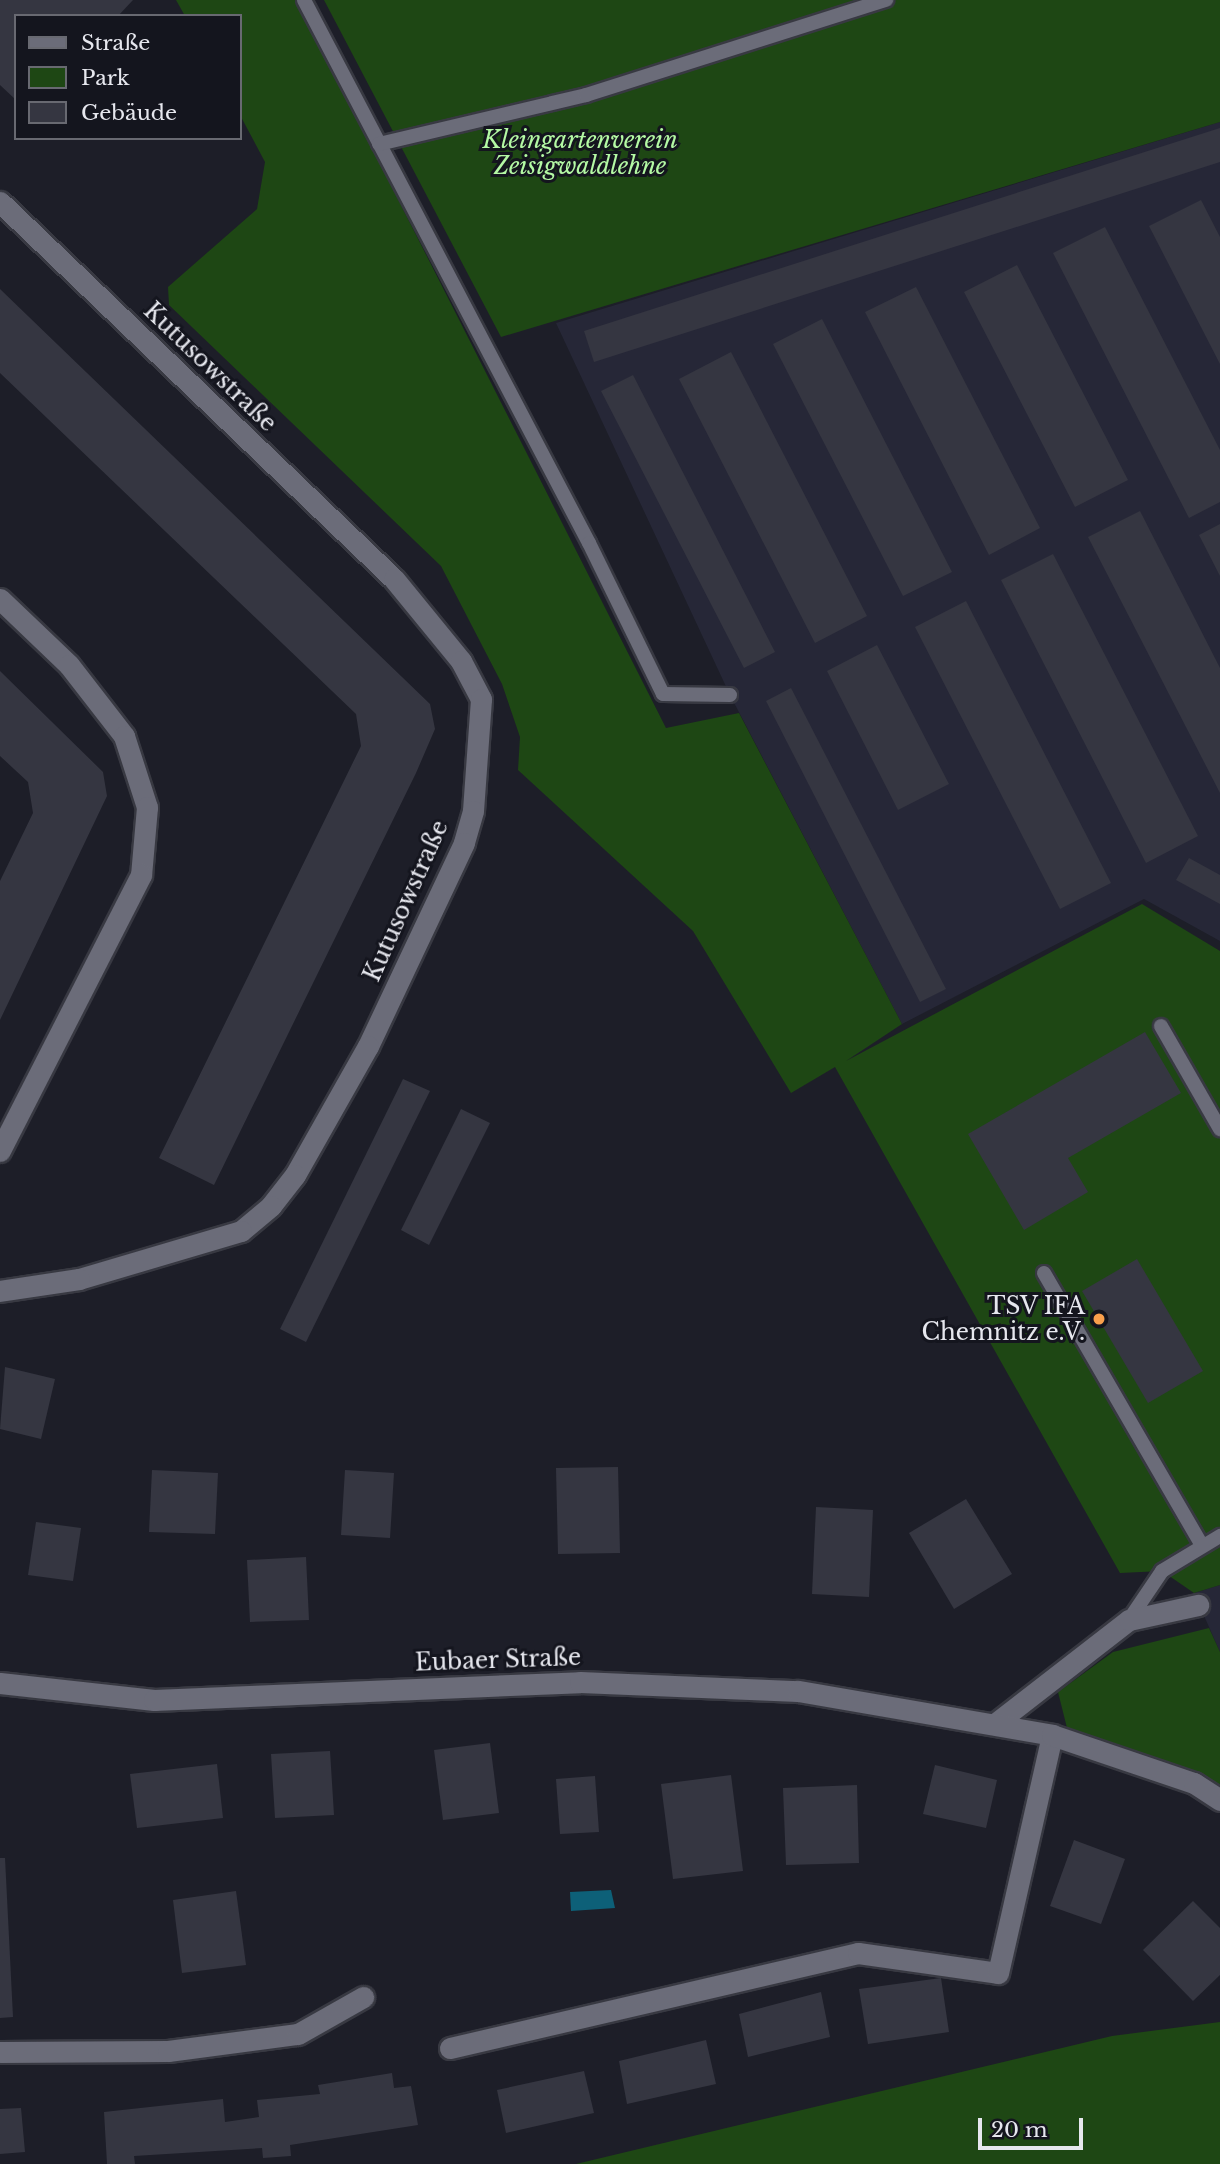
<!DOCTYPE html>
<html>
<head>
<meta charset="utf-8">
<style>
  body { margin:0 }
  #map { position:relative; width:1220px; height:2164px; overflow:hidden; background:#1d1e28; font-family:"Libre Baskerville",serif }
  div>[style] { position:absolute }
  [style*='--x'] { left:calc(var(--x)*1px); top:calc(var(--y)*1px); width:calc(var(--w)*1px); rotate:calc(var(--a)*1deg) }
  .built>* { inset:0; background:#262737 }
  .green>* { inset:0; background:#1e4714 }
  .water>* { inset:0; background:#0d6078 }
  .building>* { inset:0; background:#353641 }
  .roads { filter:drop-shadow(2px 0 #383942) drop-shadow(-2px 0 #383942) drop-shadow(0 2px #383942) drop-shadow(0 -2px #383942) }
  .lane>* { height:14px; margin:-7px; padding:0 7px; transform-origin:7px; border-radius:7px; background:#6b6c79 }
  .street>* { height:21px; margin:-10.5px; padding:0 10.5px; transform-origin:10.5px; border-radius:10.5px; background:#6b6c79 }
  .secondary>* { height:21px; margin:-10.5px; padding:0 10.5px; transform-origin:10.5px; border-radius:10.5px; background:#6b6c79 }
  .dots>* { width:19px; height:19px; translate:-50% -50%; box-sizing:border-box; border:4px solid #14151e; border-radius:50% }
  span { translate:-50% -50%; white-space:nowrap; text-align:center; line-height:1.15; -webkit-text-stroke:6px #14151e; paint-order:stroke }
  .park-label { font-size:23px; color:#b4f9a4; font-style:italic }
  .street-label { font-size:23px; color:#e6e7ee }
  .poi-label { font-size:23px; color:#e6e7ee }
  .right { translate:-100% -50%; text-align:right }
  .legend { position:absolute; left:14px; top:14px; width:228px; height:126px; box-sizing:border-box; background:#14151e; border:2px solid #686971; margin:0; padding:9px 12px; list-style:none; font-size:21px; color:#e6e7ee }
  .legend li { display:flex; align-items:center; gap:14px; height:35px }
  .legend b { width:35px; border:2px solid #686971 }
  .scale { position:absolute; left:978px; top:2118px; width:105px; height:32px; box-sizing:border-box; border:4px solid #e6e7ee; border-top:0; padding-left:9px; font-size:21px; line-height:24px; white-space:nowrap; color:#e6e7ee; -webkit-text-stroke:5px #14151e; paint-order:stroke }
</style>
</head>
<body>
<div id="map">
  <div class="built">
    <i style="clip-path:polygon(1220px 122px,1220px 941px,1144px 899px,902px 1024px,730px 695px,556px 323px)"></i>
    <i style="clip-path:polygon(1220px 1585px,1220px 1652px,1194px 1593px)"></i>
  </div>
  <div class="green">
    <i style="clip-path:polygon(176px 0,297px 0,666px 728px,739px 713px,902px 1024px,846px 1061px,1142px 904px,1220px 951px,1220px 1585px,1194px 1593px,1162px 1571px,1120px 1573px,835px 1067px,791px 1093px,693px 931px,518px 770px,520px 737px,502px 684px,441px 566px,169px 305px,168px 287px,257px 209px,265px 162px,240px 115px,240px 16px,185px 16px)"></i>
    <i style="clip-path:polygon(324px 0,1220px 0,1220px 122px,501px 337px)"></i>
    <i style="clip-path:polygon(1209px 1628px,1220px 1652px,1220px 1788px,1068px 1732px,1058px 1692px,1113px 1652px)"></i>
    <i style="clip-path:polygon(1220px 2022px,1220px 2164px,576px 2164px,1112px 2036px)"></i>
  </div>
  <div class="water">
    <i style="clip-path:polygon(611px 1890px,615px 1908px,571px 1911px,570px 1892px)"></i>
  </div>
  <div class="building">
    <i style="clip-path:polygon(0 0,133px 0,118px 16px,16px 16px,16px 100px,0 85px)"></i>
    <i style="clip-path:polygon(1220px 128px,1220px 162px,594px 362px,584px 331px)"></i>
    <i style="clip-path:polygon(1201px 200px,1220px 237px,1220px 364px,1149px 226px)"></i>
    <i style="clip-path:polygon(1105px 227px,1220px 450px,1220px 502px,1189px 518px,1053px 253px)"></i>
    <i style="clip-path:polygon(1017px 265px,1128px 480px,1075px 507px,964px 292px)"></i>
    <i style="clip-path:polygon(916px 287px,1040px 528px,989px 555px,865px 312px)"></i>
    <i style="clip-path:polygon(0 289px,430px 704px,435px 729px,416px 773px,214px 1185px,159px 1158px,361px 746px,356px 714px,0 373px)"></i>
    <i style="clip-path:polygon(822px 319px,952px 572px,903px 596px,773px 344px)"></i>
    <i style="clip-path:polygon(731px 352px,867px 616px,815px 643px,679px 379px)"></i>
    <i style="clip-path:polygon(633px 375px,775px 652px,744px 668px,601px 391px)"></i>
    <i style="clip-path:polygon(1140px 511px,1220px 668px,1220px 793px,1088px 537px)"></i>
    <i style="clip-path:polygon(1220px 524px,1220px 576px,1199px 535px)"></i>
    <i style="clip-path:polygon(1053px 554px,1198px 836px,1146px 863px,1001px 580px)"></i>
    <i style="clip-path:polygon(966px 601px,1111px 883px,1060px 909px,915px 627px)"></i>
    <i style="clip-path:polygon(877px 645px,949px 784px,898px 810px,827px 671px)"></i>
    <i style="clip-path:polygon(0 671px,103px 772px,107px 796px,0 1020px,0 881px,33px 813px,28px 782px,0 756px)"></i>
    <i style="clip-path:polygon(791px 688px,946px 989px,920px 1002px,766px 701px)"></i>
    <i style="clip-path:polygon(1189px 858px,1220px 875px,1220px 904px,1176px 880px)"></i>
    <i style="clip-path:polygon(1145px 1032px,1181px 1093px,1068px 1158px,1088px 1192px,1024px 1230px,968px 1134px)"></i>
    <i style="clip-path:polygon(403px 1079px,430px 1091px,306px 1342px,280px 1329px)"></i>
    <i style="clip-path:polygon(461px 1109px,490px 1123px,429px 1245px,401px 1230px)"></i>
    <i style="clip-path:polygon(1137px 1259px,1203px 1371px,1148px 1403px,1082px 1291px)"></i>
    <i style="clip-path:polygon(5px 1367px,55px 1379px,41px 1439px,0 1429px)"></i>
    <i style="clip-path:polygon(618px 1467px,620px 1553px,558px 1554px,556px 1468px)"></i>
    <i style="clip-path:polygon(152px 1470px,218px 1473px,215px 1534px,149px 1532px)"></i>
    <i style="clip-path:polygon(345px 1470px,394px 1473px,390px 1538px,341px 1535px)"></i>
    <i style="clip-path:polygon(966px 1499px,1012px 1574px,954px 1609px,909px 1533px)"></i>
    <i style="clip-path:polygon(816px 1507px,873px 1510px,869px 1597px,812px 1594px)"></i>
    <i style="clip-path:polygon(36px 1522px,81px 1528px,73px 1581px,28px 1575px)"></i>
    <i style="clip-path:polygon(306px 1557px,309px 1620px,250px 1622px,247px 1560px)"></i>
    <i style="clip-path:polygon(490px 1743px,499px 1813px,443px 1820px,434px 1750px)"></i>
    <i style="clip-path:polygon(330px 1751px,334px 1815px,275px 1818px,271px 1754px)"></i>
    <i style="clip-path:polygon(217px 1764px,223px 1818px,137px 1828px,130px 1774px)"></i>
    <i style="clip-path:polygon(935px 1765px,997px 1780px,986px 1828px,923px 1814px)"></i>
    <i style="clip-path:polygon(731px 1775px,743px 1871px,673px 1879px,661px 1784px)"></i>
    <i style="clip-path:polygon(595px 1776px,599px 1832px,560px 1834px,556px 1779px)"></i>
    <i style="clip-path:polygon(857px 1785px,859px 1863px,786px 1865px,783px 1788px)"></i>
    <i style="clip-path:polygon(1074px 1840px,1125px 1859px,1101px 1924px,1050px 1906px)"></i>
    <i style="clip-path:polygon(0 1858px,5px 1858px,13px 2017px,0 2018px)"></i>
    <i style="clip-path:polygon(236px 1891px,246px 1965px,182px 1973px,173px 1900px)"></i>
    <i style="clip-path:polygon(1193px 1901px,1220px 1928px,1220px 1975px,1193px 2001px,1143px 1950px)"></i>
    <i style="clip-path:polygon(941px 1978px,949px 2032px,868px 2044px,859px 1989px)"></i>
    <i style="clip-path:polygon(821px 1992px,830px 2037px,748px 2057px,739px 2014px)"></i>
    <i style="clip-path:polygon(706px 2040px,716px 2084px,627px 2104px,619px 2061px)"></i>
    <i style="clip-path:polygon(584px 2071px,594px 2113px,506px 2133px,497px 2090px)"></i>
    <i style="clip-path:polygon(392px 2073px,394px 2088px,411px 2086px,418px 2125px,290px 2145px,291px 2156px,263px 2158px,262px 2148px,134px 2156px,135px 2164px,107px 2164px,104px 2112px,223px 2099px,225px 2122px,259px 2117px,257px 2100px,320px 2094px,318px 2085px)"></i>
    <i style="clip-path:polygon(21px 2108px,25px 2152px,0 2154px,0 2109px)"></i>
  </div>
  <div class="roads">
    <div class="lane">
      <i style="--x:304;--y:0;--w:613;--a:62.31"></i>
      <i style="--x:589;--y:543;--w:168;--a:63.9"></i>
      <i style="--x:663;--y:694;--w:67;--a:0.9"></i>
      <i style="--x:379;--y:144;--w:213;--a:-13.3"></i>
      <i style="--x:586;--y:95;--w:315;--a:-17.6"></i>
      <i style="--x:1161;--y:1026;--w:119;--a:60.2"></i>
      <i style="--x:1044;--y:1273;--w:313;--a:59.9"></i>
      <i style="--x:1129;--y:1620;--w:59;--a:-56"></i>
      <i style="--x:1162;--y:1571;--w:68;--a:-31.1"></i>
    </div>
    <div class="street">
      <i style="--x:0;--y:202;--w:545;--a:43.74"></i>
      <i style="--x:394;--y:579;--w:106;--a:50.7"></i>
      <i style="--x:461;--y:661;--w:43;--a:62.2"></i>
      <i style="--x:481;--y:699;--w:112;--a:94.1"></i>
      <i style="--x:473;--y:811;--w:33;--a:106"></i>
      <i style="--x:464;--y:843;--w:225;--a:115.3"></i>
      <i style="--x:368;--y:1046;--w:148;--a:119.5"></i>
      <i style="--x:295;--y:1175;--w:39;--a:128"></i>
      <i style="--x:271;--y:1206;--w:39;--a:140"></i>
      <i style="--x:241;--y:1231;--w:169;--a:163.5"></i>
      <i style="--x:79;--y:1279;--w:80;--a:171.4"></i>
      <i style="--x:0;--y:599;--w:95;--a:43.7"></i>
      <i style="--x:69;--y:665;--w:90;--a:52.2"></i>
      <i style="--x:124;--y:736;--w:75;--a:72.1"></i>
      <i style="--x:147;--y:807;--w:68;--a:95"></i>
      <i style="--x:141;--y:875;--w:310;--a:117.1"></i>
      <i style="--x:996;--y:1723;--w:168;--a:-37.8"></i>
      <i style="--x:1129;--y:1620;--w:71;--a:-12.3"></i>
      <i style="--x:450;--y:2048;--w:419;--a:-13.1"></i>
      <i style="--x:858;--y:1953;--w:141;--a:8.1"></i>
      <i style="--x:998;--y:1973;--w:244;--a:-77.2"></i>
      <i style="--x:0;--y:2052;--w:168;--a:-0.3"></i>
      <i style="--x:168;--y:2051;--w:131;--a:-7.5"></i>
      <i style="--x:298;--y:2034;--w:75;--a:-29.6"></i>
    </div>
    <div class="secondary">
      <i style="--x:0;--y:1683;--w:155;--a:6.3"></i>
      <i style="--x:154;--y:1700;--w:426;--a:-2.4"></i>
      <i style="--x:580;--y:1682;--w:218;--a:2.4"></i>
      <i style="--x:798;--y:1691;--w:258;--a:9.8"></i>
      <i style="--x:1052;--y:1735;--w:150;--a:18.7"></i>
      <i style="--x:1194;--y:1783;--w:31;--a:33"></i>
    </div>
  </div>
  <div class="dots">
    <i style="left:1099px;top:1319px;background:#f9a04c"></i>
  </div>
  <div class="park-label">
    <span style="left:580px;top:153px">Kleingartenverein<br>Zeisigwaldlehne</span>
  </div>
  <div class="street-label">
    <span style="left:210px;top:367px;rotate:44deg">Kutusowstraße</span>
    <span style="left:406px;top:901px;rotate:-66deg">Kutusowstraße</span>
    <span style="left:498px;top:1660px;rotate:-2deg">Eubaer Straße</span>
  </div>
  <div class="poi-label">
    <span class="right" style="left:1085px;top:1319px">TSV IFA<br>Chemnitz e.V.</span>
  </div>
  <ul class="legend">
  <li><b style="height:9px;background:#6b6c79"></b>Straße</li>
  <li><b style="height:19px;background:#1e4714"></b>Park</li>
  <li><b style="height:19px;background:#353641"></b>Gebäude</li>
  </ul>
  <div class="scale">20 m</div>
</div>
</body>
</html>
